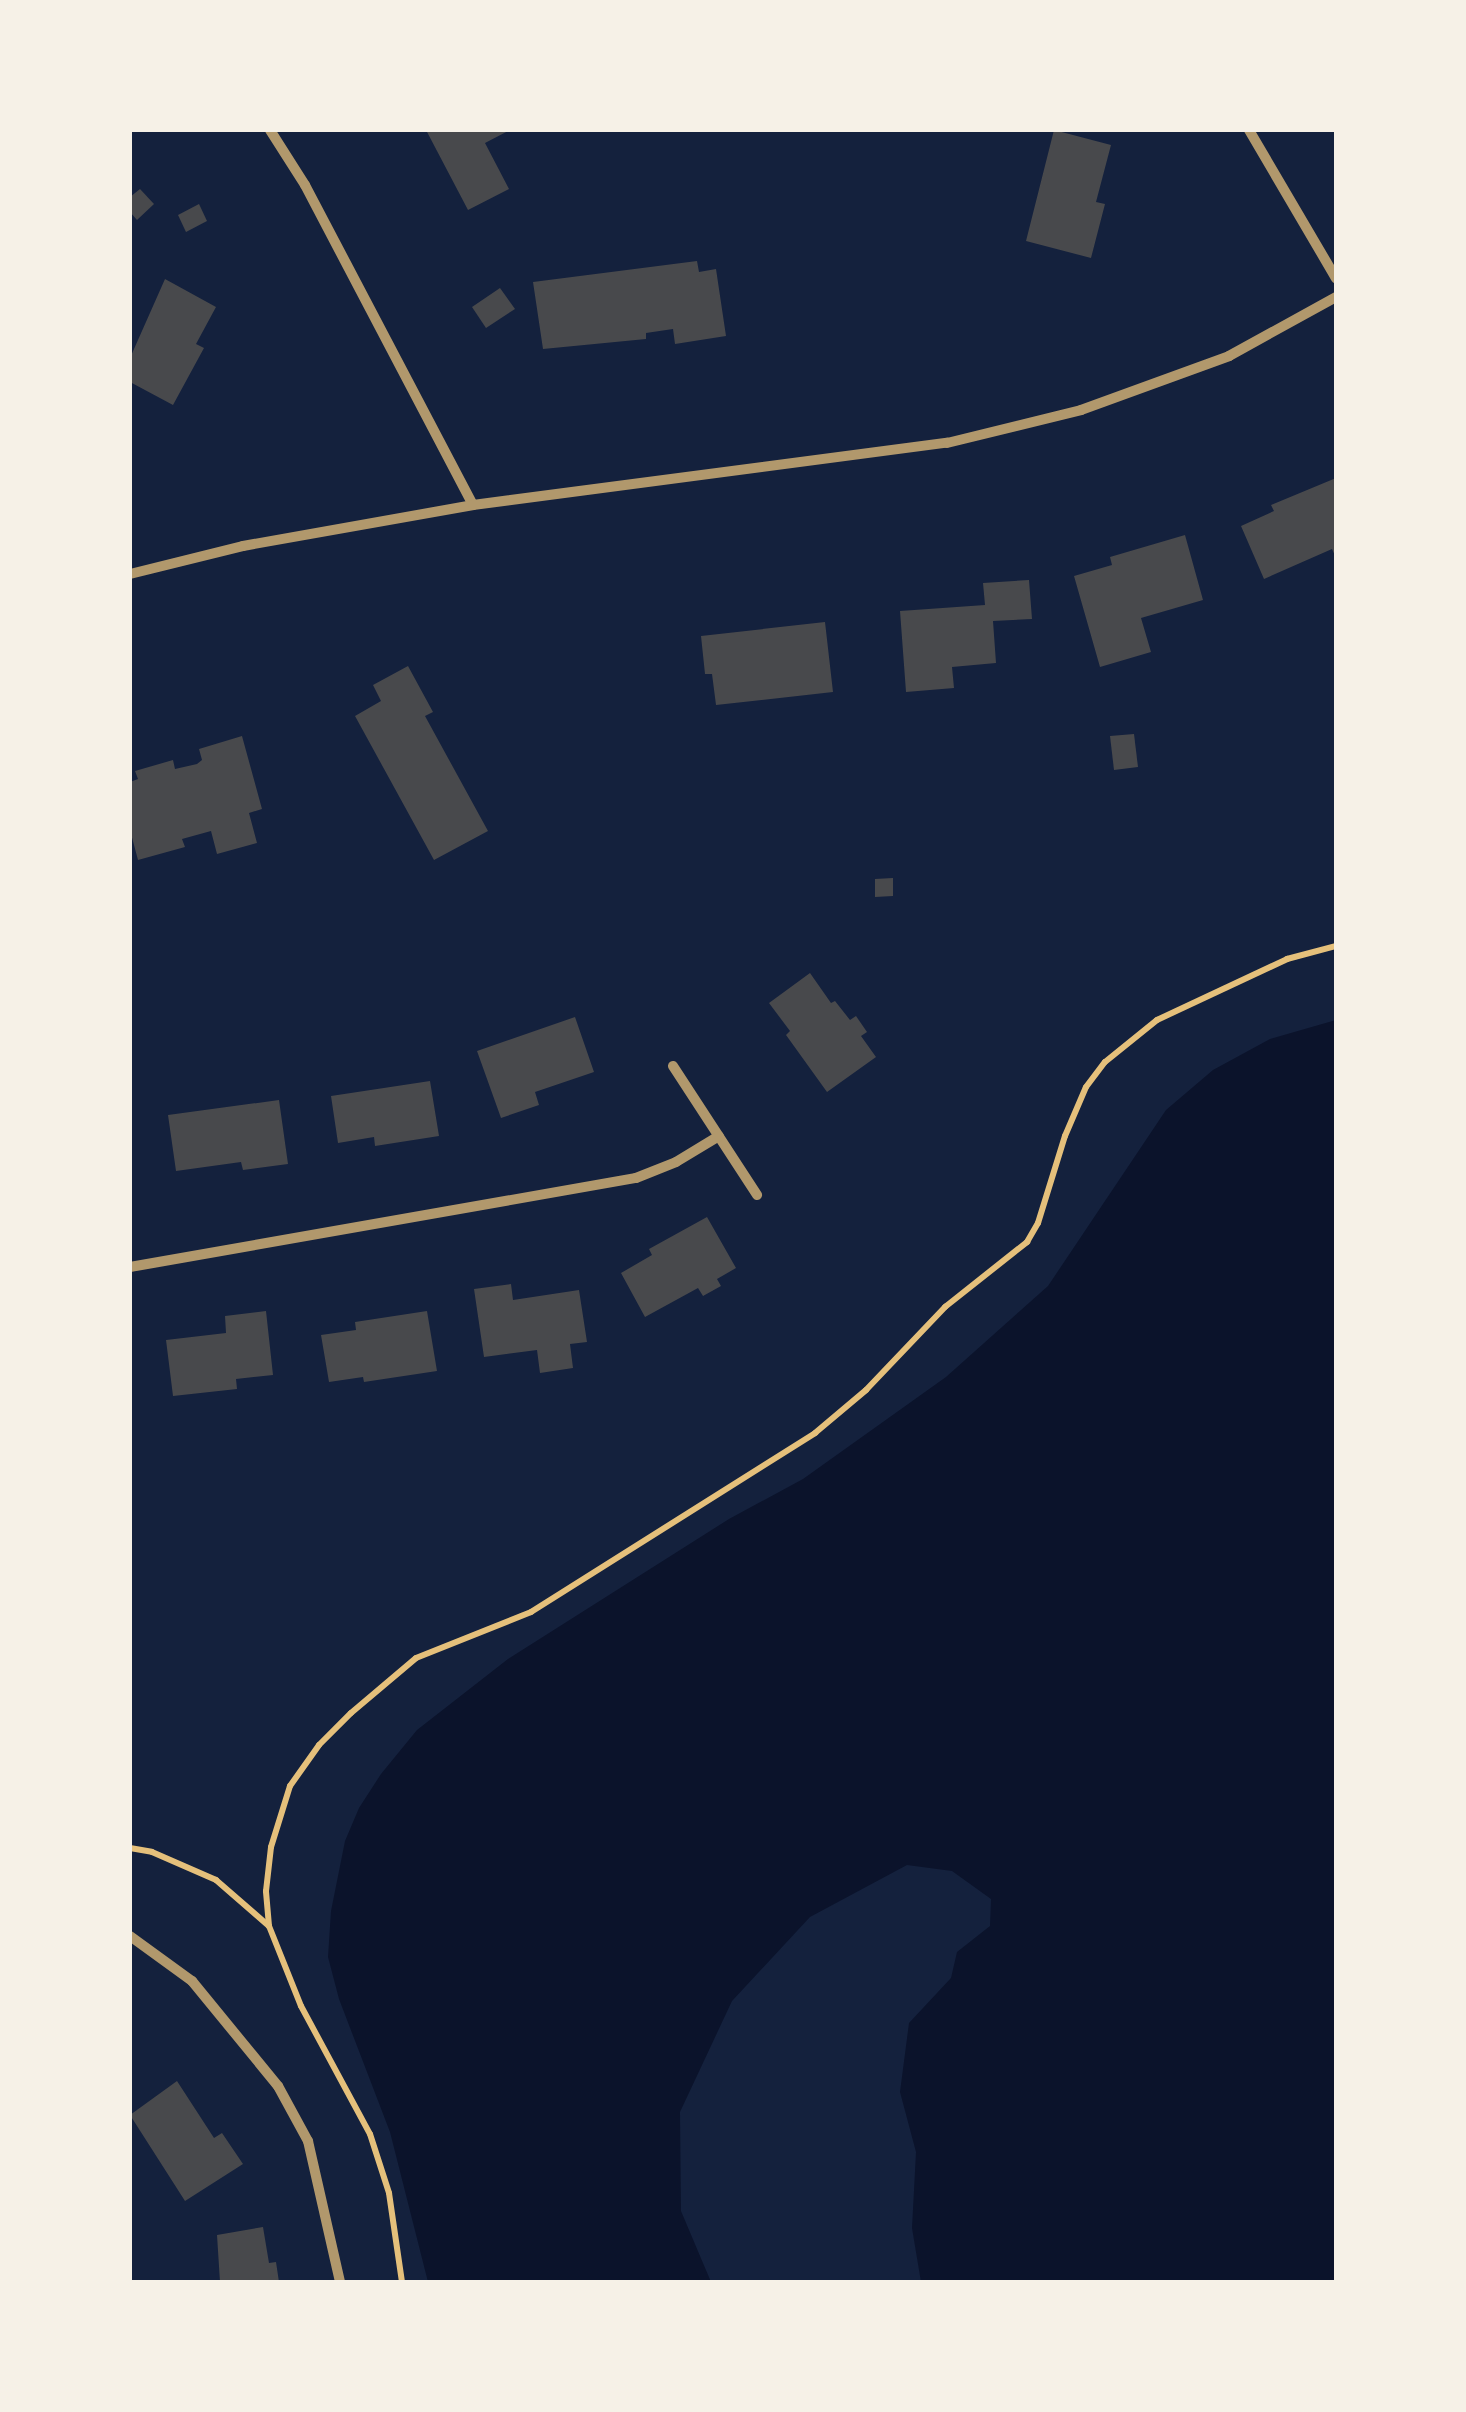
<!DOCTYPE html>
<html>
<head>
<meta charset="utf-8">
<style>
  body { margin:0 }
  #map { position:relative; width:1466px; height:2412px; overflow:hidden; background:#14213d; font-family:"Asap Condensed",sans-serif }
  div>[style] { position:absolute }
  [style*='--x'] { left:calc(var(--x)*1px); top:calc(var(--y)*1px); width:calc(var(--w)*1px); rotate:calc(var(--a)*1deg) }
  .water>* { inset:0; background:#0b132b }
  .building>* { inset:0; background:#48494c }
  .path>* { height:6px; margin:-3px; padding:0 3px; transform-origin:3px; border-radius:3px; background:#e5c07b }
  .minor>* { height:10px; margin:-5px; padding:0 5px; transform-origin:5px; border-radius:5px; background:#b1986c }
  span { translate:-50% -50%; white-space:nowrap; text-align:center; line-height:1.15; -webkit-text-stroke:9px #f6f1e7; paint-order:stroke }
  .frame { position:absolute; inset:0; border:132px solid #f6f1e7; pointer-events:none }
</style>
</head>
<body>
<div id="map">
  <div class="water">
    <i style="clip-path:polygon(1336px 1020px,1336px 2282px,921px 2282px,912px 2228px,916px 2152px,900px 2092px,909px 2023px,951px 1978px,957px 1952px,990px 1926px,991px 1899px,952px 1871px,907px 1865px,810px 1917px,732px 2001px,680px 2112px,681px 2211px,711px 2282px,428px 2282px,390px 2132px,339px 1999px,328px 1957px,331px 1911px,345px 1841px,359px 1808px,381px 1774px,417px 1730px,508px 1659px,729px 1519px,803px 1479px,946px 1377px,1048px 1286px,1166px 1110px,1213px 1070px,1270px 1039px)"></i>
  </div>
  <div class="building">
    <i style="clip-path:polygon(426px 130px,510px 130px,485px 143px,509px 189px,468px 210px)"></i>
    <i style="clip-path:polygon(1054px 130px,1111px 145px,1096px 202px,1105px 204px,1091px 258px,1026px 241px)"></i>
    <i style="clip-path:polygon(140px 189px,154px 204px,137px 220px,130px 212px,130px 197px)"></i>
    <i style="clip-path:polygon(199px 204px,207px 221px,186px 232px,178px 215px)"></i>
    <i style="clip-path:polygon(697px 261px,699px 272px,716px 269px,726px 336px,675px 344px,673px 329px,646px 333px,646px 339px,543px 349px,533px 282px)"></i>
    <i style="clip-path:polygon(165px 279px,216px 307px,196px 344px,204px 348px,173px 405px,130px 382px,130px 358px)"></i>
    <i style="clip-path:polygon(500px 288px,515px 309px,486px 328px,472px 307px)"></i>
    <i style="clip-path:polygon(1336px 478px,1336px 558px,1332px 549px,1264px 579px,1241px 526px,1274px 511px,1271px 505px)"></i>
    <i style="clip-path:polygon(1185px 535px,1203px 600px,1141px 618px,1151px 652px,1100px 667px,1074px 576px,1112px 565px,1110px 557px)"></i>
    <i style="clip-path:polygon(1029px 580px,1032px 619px,993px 621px,996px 663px,952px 667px,954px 688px,906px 692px,900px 611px,985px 605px,983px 583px)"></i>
    <i style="clip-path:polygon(825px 622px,833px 692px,716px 705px,712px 674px,705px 674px,701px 636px)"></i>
    <i style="clip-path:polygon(408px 666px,433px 712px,425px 716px,488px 831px,434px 860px,355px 716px,381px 701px,373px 685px)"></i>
    <i style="clip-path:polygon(1134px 734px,1138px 767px,1114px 770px,1110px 736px)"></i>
    <i style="clip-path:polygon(242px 736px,262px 809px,249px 813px,257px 843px,217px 854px,211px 831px,182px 839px,185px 847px,138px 860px,130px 830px,130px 782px,138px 779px,135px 771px,173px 760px,175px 769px,197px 764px,202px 760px,199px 749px)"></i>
    <i style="clip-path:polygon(893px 878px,893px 896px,875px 897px,875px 879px)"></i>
    <i style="clip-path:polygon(810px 973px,831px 1003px,835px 1001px,850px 1020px,856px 1016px,867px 1032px,861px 1036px,876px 1057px,827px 1092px,786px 1035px,790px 1031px,769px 1003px)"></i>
    <i style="clip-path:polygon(575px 1017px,594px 1072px,535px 1092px,539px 1105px,501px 1118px,477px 1051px)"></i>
    <i style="clip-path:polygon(430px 1081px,439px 1136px,375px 1146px,374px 1137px,338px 1143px,331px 1096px)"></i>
    <i style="clip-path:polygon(279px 1100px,288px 1164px,243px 1170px,241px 1162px,176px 1171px,168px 1115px)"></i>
    <i style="clip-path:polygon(707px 1217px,736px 1268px,717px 1279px,721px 1286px,703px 1296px,698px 1288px,645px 1317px,621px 1273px,652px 1255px,649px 1249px)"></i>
    <i style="clip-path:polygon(511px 1284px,513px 1300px,579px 1290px,587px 1342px,570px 1344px,573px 1368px,540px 1373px,537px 1350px,484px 1357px,474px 1289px)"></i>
    <i style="clip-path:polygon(266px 1311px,273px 1375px,236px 1379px,237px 1389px,173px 1396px,166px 1340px,226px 1333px,225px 1316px)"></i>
    <i style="clip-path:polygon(427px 1311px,437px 1371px,364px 1382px,363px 1377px,329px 1382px,321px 1335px,356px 1330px,355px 1322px)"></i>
    <i style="clip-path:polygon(177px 2081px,214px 2138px,222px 2133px,243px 2164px,185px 2201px,130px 2115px)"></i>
    <i style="clip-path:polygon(263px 2227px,269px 2263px,276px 2262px,279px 2282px,220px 2282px,217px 2235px)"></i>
  </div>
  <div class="path">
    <i style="--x:130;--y:1848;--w:22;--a:10"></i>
    <i style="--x:152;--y:1852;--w:70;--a:23.6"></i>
    <i style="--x:216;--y:1880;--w:70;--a:41"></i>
    <i style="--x:269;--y:1926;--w:86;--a:68.2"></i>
    <i style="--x:301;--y:2006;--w:145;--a:61.7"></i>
    <i style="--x:370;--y:2134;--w:62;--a:72.1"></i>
    <i style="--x:389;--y:2193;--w:90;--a:81.7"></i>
    <i style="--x:269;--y:1926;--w:35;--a:-95"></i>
    <i style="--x:266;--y:1891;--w:44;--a:-83.5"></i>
    <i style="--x:271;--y:1847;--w:64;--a:-72.7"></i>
    <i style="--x:290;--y:1786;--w:50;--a:-54.7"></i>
    <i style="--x:319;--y:1745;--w:45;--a:-45"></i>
    <i style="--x:351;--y:1713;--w:85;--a:-40.2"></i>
    <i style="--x:416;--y:1658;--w:124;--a:-21.8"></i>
    <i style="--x:531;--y:1612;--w:336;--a:-32.2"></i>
    <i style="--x:815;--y:1433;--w:67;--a:-40.1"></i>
    <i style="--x:866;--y:1390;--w:115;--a:-46.4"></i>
    <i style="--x:945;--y:1307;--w:105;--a:-38.4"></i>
    <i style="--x:1027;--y:1242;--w:22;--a:-60"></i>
    <i style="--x:1038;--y:1223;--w:91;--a:-72.8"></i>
    <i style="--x:1065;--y:1136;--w:53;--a:-66.8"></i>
    <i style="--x:1086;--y:1087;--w:31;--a:-53"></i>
    <i style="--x:1105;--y:1062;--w:67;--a:-38.9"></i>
    <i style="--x:1157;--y:1020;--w:144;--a:-25.1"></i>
    <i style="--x:1287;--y:959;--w:51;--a:-14.9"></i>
  </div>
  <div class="minor">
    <i style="--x:270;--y:130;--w:65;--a:57.5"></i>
    <i style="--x:305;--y:185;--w:361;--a:62.3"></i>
    <i style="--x:1249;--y:130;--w:172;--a:59.6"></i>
    <i style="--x:130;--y:574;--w:116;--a:-13.9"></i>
    <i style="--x:243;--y:546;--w:234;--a:-10.1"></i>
    <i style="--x:473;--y:505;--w:478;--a:-7.5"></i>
    <i style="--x:947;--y:443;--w:138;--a:-13.8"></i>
    <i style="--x:1081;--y:410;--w:158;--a:-20"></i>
    <i style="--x:1229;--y:356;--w:122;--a:-28.9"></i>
    <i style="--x:673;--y:1066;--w:154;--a:56.9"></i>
    <i style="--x:130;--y:1267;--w:514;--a:-9.98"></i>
    <i style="--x:636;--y:1178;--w:43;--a:-21.8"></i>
    <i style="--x:676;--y:1162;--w:50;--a:-31.2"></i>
    <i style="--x:130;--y:1936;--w:77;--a:36"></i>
    <i style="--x:192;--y:1981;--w:136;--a:50.7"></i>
    <i style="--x:278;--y:2086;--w:63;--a:61.4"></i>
    <i style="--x:308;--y:2141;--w:145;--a:77.2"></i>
  </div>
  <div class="frame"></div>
</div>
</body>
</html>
